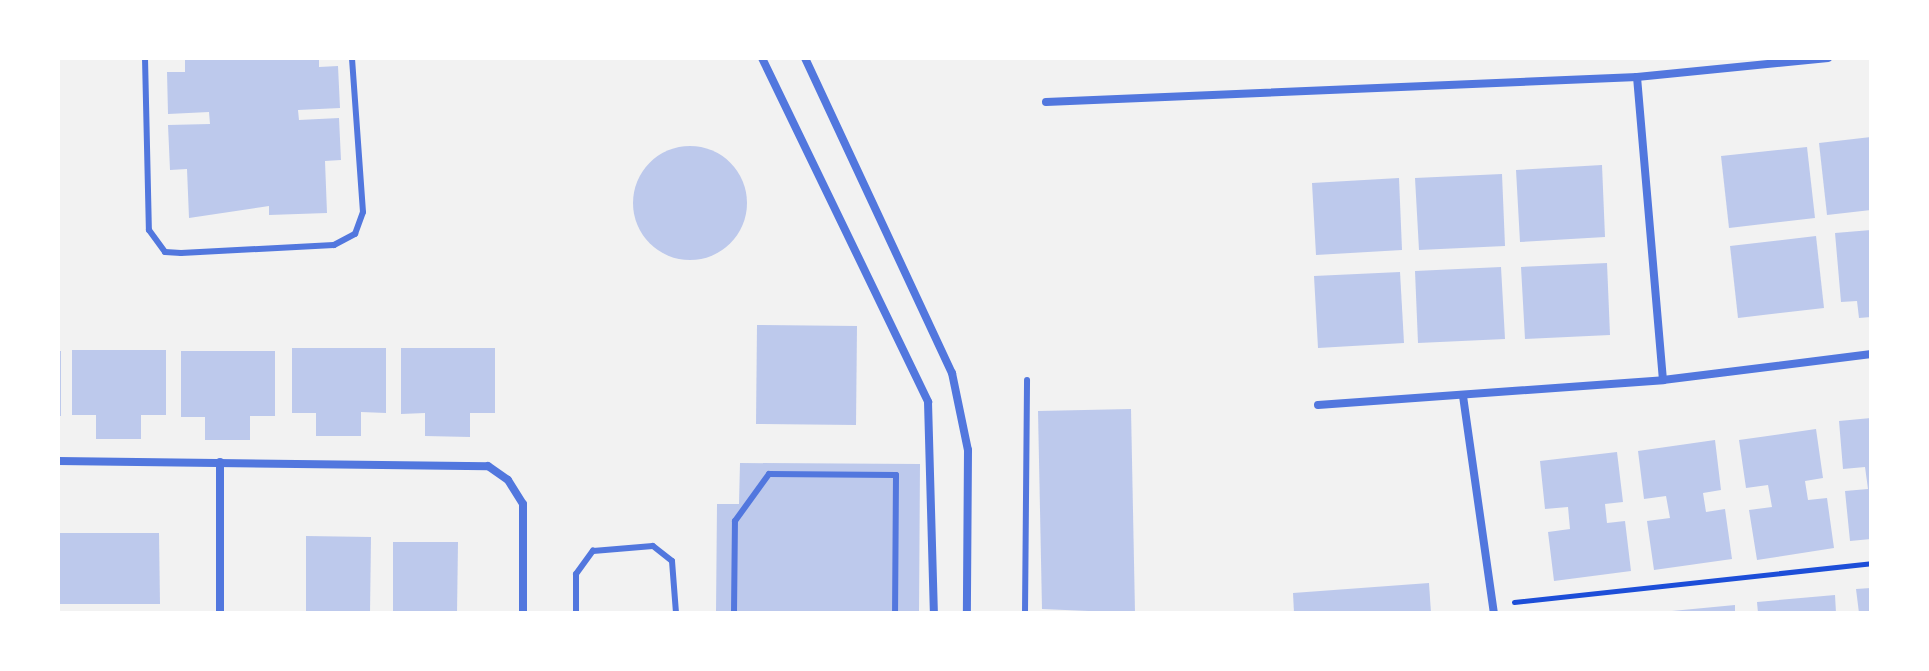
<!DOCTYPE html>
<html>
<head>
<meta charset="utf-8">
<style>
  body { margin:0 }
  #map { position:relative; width:1929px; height:671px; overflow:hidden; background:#f2f2f2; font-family:"Exo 2",sans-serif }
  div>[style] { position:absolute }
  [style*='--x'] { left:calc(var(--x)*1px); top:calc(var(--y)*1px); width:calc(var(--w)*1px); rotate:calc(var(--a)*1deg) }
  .building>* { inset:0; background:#bdc9ec }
  .round { border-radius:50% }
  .path>* { height:5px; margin:-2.5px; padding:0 2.5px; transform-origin:2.5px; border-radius:2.5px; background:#1d4ed8 }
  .service>* { height:6px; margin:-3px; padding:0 3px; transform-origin:3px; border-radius:3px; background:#5277de }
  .minor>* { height:8px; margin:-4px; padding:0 4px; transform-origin:4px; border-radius:4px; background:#5277de }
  span { translate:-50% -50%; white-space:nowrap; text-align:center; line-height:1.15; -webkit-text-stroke:7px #fff; paint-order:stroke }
  .frame { position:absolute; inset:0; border:60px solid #fff; pointer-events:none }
</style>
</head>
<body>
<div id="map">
  <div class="building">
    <i style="clip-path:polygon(185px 58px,319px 58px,319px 67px,338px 66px,340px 108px,298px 110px,299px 120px,339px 118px,341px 160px,325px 161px,327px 213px,269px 215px,269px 206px,189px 218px,187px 169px,170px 170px,168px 125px,210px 124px,209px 112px,168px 114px,167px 72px,185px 72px)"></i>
    <i style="clip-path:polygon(1871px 137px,1871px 210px,1827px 215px,1819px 143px)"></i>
    <i class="round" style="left:633px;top:146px;width:114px;height:114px"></i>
    <i style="clip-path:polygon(1807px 147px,1815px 218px,1729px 228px,1721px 156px)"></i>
    <i style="clip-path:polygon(1602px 165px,1605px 237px,1520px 242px,1516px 170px)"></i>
    <i style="clip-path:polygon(1502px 174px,1505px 246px,1419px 250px,1415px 178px)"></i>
    <i style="clip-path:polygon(1399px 178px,1402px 250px,1316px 255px,1312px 183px)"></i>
    <i style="clip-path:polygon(1871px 230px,1871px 317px,1859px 318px,1857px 301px,1841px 302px,1835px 233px)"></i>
    <i style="clip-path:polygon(1816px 236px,1824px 308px,1738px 318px,1730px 246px)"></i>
    <i style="clip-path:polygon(1607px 263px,1610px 335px,1525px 339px,1521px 267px)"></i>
    <i style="clip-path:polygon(1501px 267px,1505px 339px,1418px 343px,1415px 271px)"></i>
    <i style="clip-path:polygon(1400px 272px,1404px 343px,1318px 348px,1314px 276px)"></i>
    <i style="clip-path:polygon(757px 325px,857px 326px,856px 425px,756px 424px)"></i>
    <i style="clip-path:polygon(292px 348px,386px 348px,386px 413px,361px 412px,361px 436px,316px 436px,316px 413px,292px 413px)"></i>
    <i style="clip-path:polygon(401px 348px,495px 348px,495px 413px,470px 413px,470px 437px,425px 436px,425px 413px,401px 414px)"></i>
    <i style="clip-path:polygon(72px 350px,166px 350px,166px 415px,141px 415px,141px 439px,96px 439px,96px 415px,72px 415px)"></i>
    <i style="clip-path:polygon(58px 351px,61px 351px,61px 416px,58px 416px)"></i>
    <i style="clip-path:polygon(181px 351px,275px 351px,275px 416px,250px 416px,250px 440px,205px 440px,205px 417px,181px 417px)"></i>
    <i style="clip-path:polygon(1131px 409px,1135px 613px,1042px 609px,1038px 411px)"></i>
    <i style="clip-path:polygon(1871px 418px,1871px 539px,1850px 541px,1845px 491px,1868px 489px,1865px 467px,1843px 469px,1839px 421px)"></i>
    <i style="clip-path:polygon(1816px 429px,1823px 478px,1805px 481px,1808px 500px,1827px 498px,1834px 548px,1757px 560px,1749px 510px,1772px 507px,1768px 485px,1746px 488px,1739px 440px)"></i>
    <i style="clip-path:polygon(1715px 440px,1721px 490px,1703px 493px,1706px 512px,1725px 509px,1732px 559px,1654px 570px,1647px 521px,1670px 518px,1666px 496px,1644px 499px,1638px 451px)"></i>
    <i style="clip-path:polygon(1617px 452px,1623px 502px,1605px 504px,1607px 523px,1625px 521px,1631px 571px,1554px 581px,1548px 532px,1570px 529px,1568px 507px,1545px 509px,1540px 461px)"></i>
    <i style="clip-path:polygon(740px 463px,920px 464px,919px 613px,716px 613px,717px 504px,739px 504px)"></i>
    <i style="clip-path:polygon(58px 533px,159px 533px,160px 604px,58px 604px)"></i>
    <i style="clip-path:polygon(306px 536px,371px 537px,370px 613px,306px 613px)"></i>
    <i style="clip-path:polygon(393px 542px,458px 542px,457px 613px,393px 613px)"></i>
    <i style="clip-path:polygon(1429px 583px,1431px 613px,1294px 613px,1293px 593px)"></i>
    <i style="clip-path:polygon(1871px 588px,1871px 613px,1859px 613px,1856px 589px)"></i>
    <i style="clip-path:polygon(1835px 595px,1836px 613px,1758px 613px,1757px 602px)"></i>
    <i style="clip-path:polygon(1735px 605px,1735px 613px,1672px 613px,1672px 611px)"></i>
  </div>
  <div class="path">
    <i style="--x:1514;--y:602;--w:359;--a:-6.2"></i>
  </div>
  <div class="service">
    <i style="--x:145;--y:58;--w:172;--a:88.7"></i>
    <i style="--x:149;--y:230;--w:27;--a:54"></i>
    <i style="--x:165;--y:252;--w:16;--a:4"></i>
    <i style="--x:181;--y:253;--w:153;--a:-3"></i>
    <i style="--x:334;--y:245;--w:24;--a:-28"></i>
    <i style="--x:355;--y:234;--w:23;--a:-70"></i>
    <i style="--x:363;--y:212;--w:154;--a:-94.1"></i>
    <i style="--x:576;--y:613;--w:39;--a:-90"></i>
    <i style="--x:576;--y:574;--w:29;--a:-54"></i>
    <i style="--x:593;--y:551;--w:60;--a:-4.8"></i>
    <i style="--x:653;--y:546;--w:24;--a:38"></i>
    <i style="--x:672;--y:561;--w:52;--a:85.6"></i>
    <i style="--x:734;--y:613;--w:92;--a:-89.4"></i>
    <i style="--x:735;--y:521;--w:58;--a:-54.1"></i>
    <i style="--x:769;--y:474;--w:127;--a:0.5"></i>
    <i style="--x:896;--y:475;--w:138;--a:90.4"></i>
    <i style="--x:1025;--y:613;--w:233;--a:-89.5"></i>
  </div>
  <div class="minor">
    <i style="--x:762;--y:58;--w:382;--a:64.2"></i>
    <i style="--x:928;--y:402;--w:211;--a:88.4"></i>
    <i style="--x:805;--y:58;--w:348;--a:65"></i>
    <i style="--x:952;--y:373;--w:79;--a:78.3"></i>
    <i style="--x:968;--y:450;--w:163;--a:90.4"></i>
    <i style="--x:1637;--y:77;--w:304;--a:85.1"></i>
    <i style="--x:1046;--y:102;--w:592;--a:-2.42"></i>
    <i style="--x:1637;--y:77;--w:192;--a:-5.7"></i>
    <i style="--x:1463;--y:396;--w:219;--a:81.9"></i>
    <i style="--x:1318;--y:405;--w:346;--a:-4.1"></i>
    <i style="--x:1663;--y:380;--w:210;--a:-7.1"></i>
    <i style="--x:58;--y:461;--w:430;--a:0.7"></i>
    <i style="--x:488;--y:466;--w:24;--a:35"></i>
    <i style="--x:508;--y:480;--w:28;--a:58"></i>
    <i style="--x:523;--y:504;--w:109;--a:90"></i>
    <i style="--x:220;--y:613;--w:151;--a:-90"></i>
  </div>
  <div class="frame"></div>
</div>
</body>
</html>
